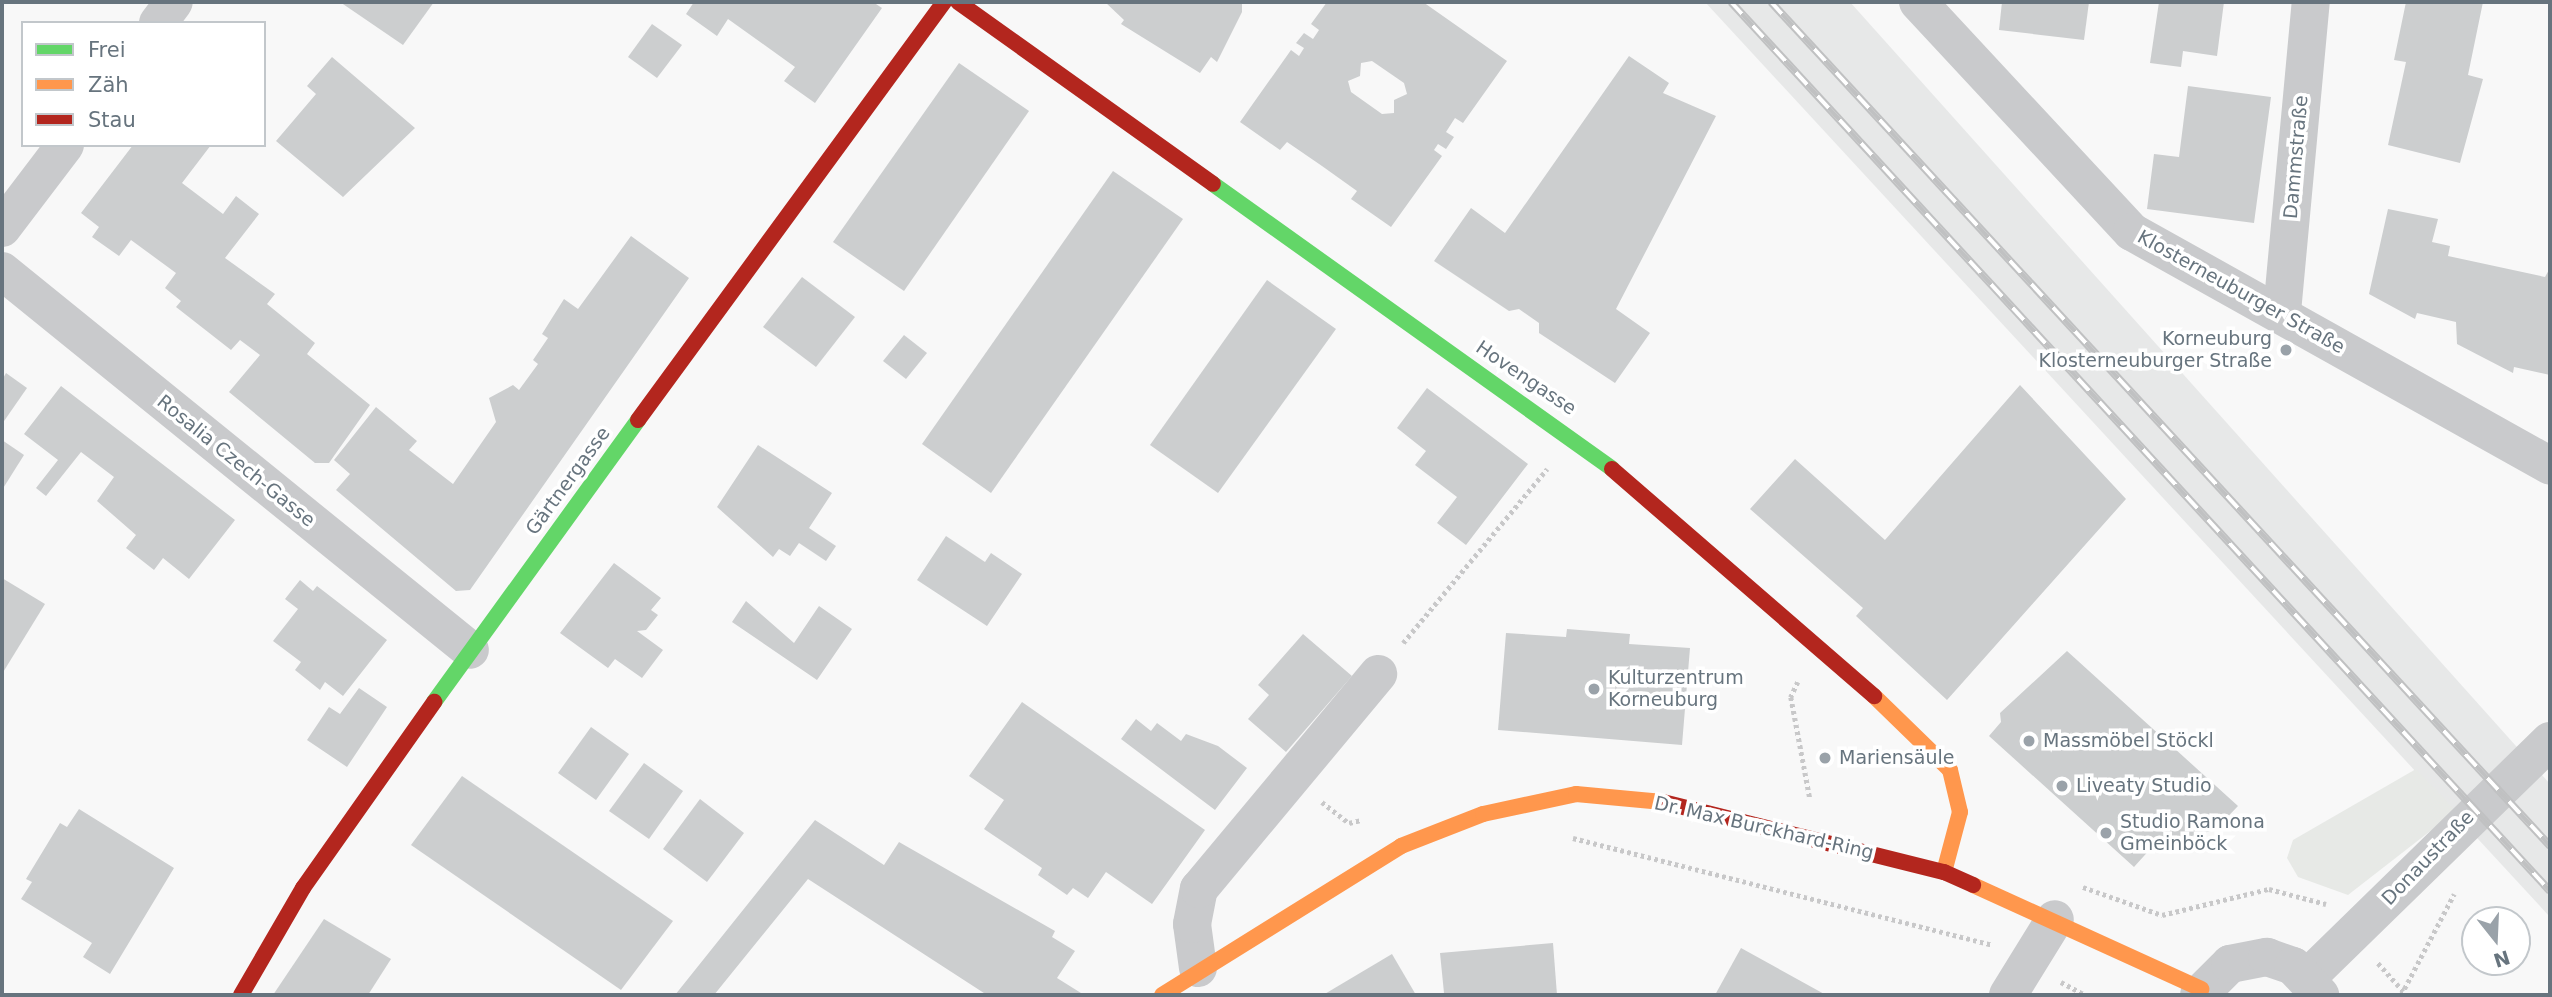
<!DOCTYPE html>
<html>
<head>
<meta charset="utf-8">
<style>
  body { margin:0 }
  #map { position:relative; width:2552px; height:997px; overflow:hidden; background:#f8f8f8; font-family:"DejaVu Sans",sans-serif }
  div>[style] { position:absolute }
  [style*='--x'] { left:calc(var(--x)*1px); top:calc(var(--y)*1px); width:calc(var(--w)*1px); rotate:calc(var(--a)*1deg) }
  .built>* { inset:0; background:#e7e8e8 }
  .green>* { inset:0; background:#e7e9e6 }
  .building>* { inset:0; background:#cccecf }
  .path>* { height:4.5px; margin-top:-2.25px; transform-origin:0; background:repeating-linear-gradient(90deg,#c8c8c9 0 3.5px,transparent 0 7px) }
  .street>* { height:38px; margin:-19px; padding:0 19px; transform-origin:19px; border-radius:19px; background:#c9cacc }
  .fast>* { height:16px; margin:-8px; padding:0 8px; transform-origin:8px; border-radius:8px; background:#63d668 }
  .slow>* { height:16px; margin:-8px; padding:0 8px; transform-origin:8px; border-radius:8px; background:#ff974d }
  .jam>* { height:16px; margin:-8px; padding:0 8px; transform-origin:8px; border-radius:8px; background:#b3261e }
  .rail>* { height:8px; margin-top:-4px; transform-origin:0; background:repeating-linear-gradient(90deg,#fff 0 16px,#c0c1c2 0 32px); box-sizing:border-box; border-block:2px solid #c0c1c2 }
  .dots>* { width:19px; height:19px; translate:-50% -50%; box-sizing:border-box; border:4px solid #fff; border-radius:50% }
  span { translate:-50% -50%; white-space:nowrap; text-align:center; line-height:1.15; -webkit-text-stroke:7px #fff; paint-order:stroke }
  .street-label { font-size:19px; color:#67747e }
  .poi-label { font-size:19px; color:#67747e }
  .right { translate:-100% -50%; text-align:right }
  .left { translate:0 -50%; text-align:left }
  .frame { position:absolute; inset:0; border:4px solid #67747e; pointer-events:none }
  .legend { position:absolute; left:21px; top:21px; width:245px; height:126px; box-sizing:border-box; background:#fff; border:2px solid #c2c7cb; margin:0; padding:9px 12px; list-style:none; font-size:21px; color:#67747e }
  .legend li { display:flex; align-items:center; gap:14px; height:35px }
  .legend b { width:35px; border:2px solid #c2c7cb }
  .north { position:absolute; left:2461px; top:906px; width:70px; height:70px; box-sizing:border-box; background:#fff; border:2px solid #c2c7cb; border-radius:50%; rotate:162deg; font-size:19px; font-weight:700; line-height:28px; text-align:center; color:#67747e }
  .north::after { content:''; display:block; margin:auto; width:24px; height:32px; background:#9aa2a9; clip-path:polygon(50% 0,100% 100%,50% 72%,0 100%) }
</style>
</head>
<body>
<div id="map">
  <div class="built">
    <i style="clip-path:polygon(1705px 2px,1850px 2px,2550px 784px,2550px 917px)"></i>
  </div>
  <div class="green">
    <i style="clip-path:polygon(2416px 769px,2456px 811px,2348px 895px,2298px 877px,2287px 858px,2293px 840px)"></i>
  </div>
  <div class="building">
    <i style="clip-path:polygon(340px 2px,434px 2px,403px 45px)"></i>
    <i style="clip-path:polygon(694px 2px,873px 2px,882px 8px,815px 103px,784px 81px,795px 67px,728px 19px,717px 36px,686px 14px)"></i>
    <i style="clip-path:polygon(1105px 2px,1242px 2px,1242px 12px,1217px 62px,1211px 57px,1200px 73px,1121px 24px,1124px 20px)"></i>
    <i style="clip-path:polygon(evenodd,1327px 2px,1423px 2px,1507px 61px,1463px 123px,1455px 118px,1446px 132px,1454px 137px,1446px 149px,1438px 144px,1434px 150px,1442px 156px,1391px 227px,1351px 199px,1357px 191px,1322px 166px,1287px 142px,1280px 150px,1240px 122px,1291px 50px,1299px 56px,1304px 48px,1296px 43px,1304px 33px,1313px 39px,1319px 30px,1311px 24px,1327px 2px,1372px 61px,1404px 83px,1407px 94px,1394px 100px,1394px 113px,1382px 114px,1351px 92px,1348px 81px,1360px 76px,1361px 63px,1372px 61px)"></i>
    <i style="clip-path:polygon(2002px 2px,2089px 2px,2084px 40px,1999px 30px)"></i>
    <i style="clip-path:polygon(2159px 2px,2224px 2px,2217px 56px,2183px 51px,2181px 67px,2150px 63px)"></i>
    <i style="clip-path:polygon(2406px 2px,2483px 2px,2468px 75px,2483px 79px,2460px 163px,2388px 145px,2406px 62px,2394px 60px)"></i>
    <i style="clip-path:polygon(652px 24px,682px 45px,657px 78px,628px 57px)"></i>
    <i style="clip-path:polygon(1629px 56px,1669px 83px,1663px 93px,1716px 116px,1616px 309px,1650px 333px,1615px 383px,1539px 333px,1539px 323px,1519px 309px,1509px 311px,1434px 261px,1471px 208px,1505px 233px)"></i>
    <i style="clip-path:polygon(332px 57px,415px 128px,343px 197px,276px 141px,316px 94px,307px 86px)"></i>
    <i style="clip-path:polygon(959px 63px,1029px 111px,904px 291px,833px 242px)"></i>
    <i style="clip-path:polygon(2188px 86px,2271px 97px,2254px 223px,2147px 209px,2154px 154px,2179px 157px)"></i>
    <i style="clip-path:polygon(133px 145px,211px 145px,182px 183px,223px 214px,236px 196px,259px 214px,225px 258px,275px 294px,267px 304px,315px 343px,307px 354px,370px 405px,329px 463px,315px 463px,229px 392px,260px 355px,240px 340px,231px 350px,176px 307px,181px 301px,165px 288px,176px 273px,131px 240px,119px 256px,92px 237px,99px 227px,81px 213px)"></i>
    <i style="clip-path:polygon(1113px 171px,1183px 219px,991px 493px,922px 444px)"></i>
    <i style="clip-path:polygon(2388px 209px,2438px 219px,2432px 242px,2450px 246px,2448px 256px,2545px 277px,2550px 268px,2550px 375px,2514px 367px,2513px 373px,2457px 344px,2456px 322px,2417px 313px,2415px 319px,2369px 294px)"></i>
    <i style="clip-path:polygon(631px 236px,689px 278px,470px 590px,456px 591px,336px 490px,350px 474px,334px 460px,376px 407px,417px 441px,409px 450px,453px 484px,496px 422px,489px 398px,513px 385px,519px 390px,538px 364px,533px 360px,548px 338px,542px 334px,564px 299px,578px 309px)"></i>
    <i style="clip-path:polygon(802px 277px,855px 317px,816px 367px,763px 327px)"></i>
    <i style="clip-path:polygon(1267px 280px,1336px 329px,1218px 493px,1150px 445px)"></i>
    <i style="clip-path:polygon(904px 335px,927px 353px,906px 379px,883px 361px)"></i>
    <i style="clip-path:polygon(6px 373px,27px 388px,2px 424px,2px 380px)"></i>
    <i style="clip-path:polygon(2020px 385px,2126px 499px,1947px 700px,1856px 616px,1863px 608px,1750px 509px,1795px 459px,1885px 540px)"></i>
    <i style="clip-path:polygon(61px 386px,235px 520px,189px 579px,163px 558px,154px 570px,126px 548px,136px 535px,97px 501px,114px 477px,81px 452px,46px 496px,36px 488px,58px 460px,24px 434px)"></i>
    <i style="clip-path:polygon(1427px 388px,1528px 464px,1466px 545px,1437px 523px,1457px 497px,1415px 465px,1426px 451px,1397px 428px)"></i>
    <i style="clip-path:polygon(2px 440px,24px 455px,2px 490px)"></i>
    <i style="clip-path:polygon(758px 445px,832px 493px,809px 528px,836px 546px,826px 561px,799px 543px,790px 556px,779px 549px,773px 557px,717px 507px)"></i>
    <i style="clip-path:polygon(946px 536px,985px 562px,991px 553px,1022px 574px,987px 626px,917px 580px)"></i>
    <i style="clip-path:polygon(614px 563px,661px 598px,651px 610px,658px 615px,646px 630px,637px 631px,663px 650px,642px 678px,615px 659px,608px 668px,560px 633px)"></i>
    <i style="clip-path:polygon(2px 578px,45px 604px,2px 674px)"></i>
    <i style="clip-path:polygon(300px 580px,313px 591px,317px 586px,387px 640px,343px 696px,325px 682px,320px 690px,295px 670px,301px 662px,273px 641px,298px 609px,285px 599px)"></i>
    <i style="clip-path:polygon(746px 601px,794px 643px,819px 606px,852px 629px,817px 680px,732px 622px)"></i>
    <i style="clip-path:polygon(1567px 629px,1630px 634px,1629px 644px,1690px 648px,1682px 745px,1498px 730px,1506px 633px,1566px 637px)"></i>
    <i style="clip-path:polygon(1303px 634px,1352px 676px,1286px 752px,1248px 719px,1269px 695px,1258px 685px)"></i>
    <i style="clip-path:polygon(2067px 651px,2238px 806px,2215px 830px,2153px 846px,2134px 867px,1989px 736px,2001px 722px,2000px 713px)"></i>
    <i style="clip-path:polygon(359px 688px,387px 707px,347px 767px,307px 740px,329px 707px,340px 714px)"></i>
    <i style="clip-path:polygon(1022px 702px,1205px 830px,1152px 904px,1106px 872px,1088px 898px,1073px 888px,1067px 895px,1038px 875px,1042px 868px,984px 829px,1004px 800px,969px 776px)"></i>
    <i style="clip-path:polygon(1136px 719px,1151px 731px,1157px 723px,1181px 741px,1186px 734px,1218px 746px,1247px 768px,1215px 810px,1121px 739px)"></i>
    <i style="clip-path:polygon(591px 727px,629px 754px,596px 800px,558px 773px)"></i>
    <i style="clip-path:polygon(644px 763px,683px 791px,649px 839px,609px 811px)"></i>
    <i style="clip-path:polygon(462px 776px,673px 921px,621px 990px,411px 845px)"></i>
    <i style="clip-path:polygon(700px 799px,744px 833px,707px 882px,663px 849px)"></i>
    <i style="clip-path:polygon(79px 809px,174px 868px,110px 974px,83px 957px,92px 943px,21px 899px,32px 882px,26px 879px,60px 823px,67px 827px)"></i>
    <i style="clip-path:polygon(815px 820px,884px 865px,899px 842px,1055px 931px,1052px 937px,1075px 951px,1057px 978px,1081px 993px,987px 995px,808px 879px,714px 995px,675px 995px)"></i>
    <i style="clip-path:polygon(324px 919px,391px 959px,368px 995px,273px 995px)"></i>
    <i style="clip-path:polygon(1553px 943px,1557px 995px,1444px 993px,1440px 953px)"></i>
    <i style="clip-path:polygon(1741px 948px,1826px 995px,1715px 995px)"></i>
    <i style="clip-path:polygon(1392px 954px,1416px 995px,1323px 995px)"></i>
  </div>
  <div class="path">
    <i style="--x:1403;--y:643;--w:226;--a:-50.4"></i>
    <i style="--x:1798;--y:682;--w:17;--a:115"></i>
    <i style="--x:1791;--y:697;--w:104;--a:79.4"></i>
    <i style="--x:1322;--y:802;--w:34;--a:38"></i>
    <i style="--x:1349;--y:823;--w:12;--a:-14"></i>
    <i style="--x:1573;--y:838;--w:432;--a:14.3"></i>
    <i style="--x:2083;--y:887;--w:84;--a:19.5"></i>
    <i style="--x:2162;--y:915;--w:110;--a:-13.7"></i>
    <i style="--x:2269;--y:889;--w:59;--a:14.7"></i>
    <i style="--x:2378;--y:963;--w:38;--a:48"></i>
    <i style="--x:2061;--y:982;--w:27;--a:28"></i>
    <i style="--x:2401;--y:995;--w:114;--a:-62.3"></i>
  </div>
  <div class="street">
    <i style="--x:1918;--y:2;--w:314;--a:47.1"></i>
    <i style="--x:2132;--y:232;--w:479;--a:29.2"></i>
    <i style="--x:158;--y:23;--w:26;--a:-53"></i>
    <i style="--x:2;--y:228;--w:104;--a:-52.8"></i>
    <i style="--x:2;--y:271;--w:602;--a:39"></i>
    <i style="--x:2282;--y:312;--w:311;--a:-84.7"></i>
    <i style="--x:1198;--y:968;--w:44;--a:-97.8"></i>
    <i style="--x:1192;--y:924;--w:36;--a:-79"></i>
    <i style="--x:1199;--y:889;--w:280;--a:-50.2"></i>
    <i style="--x:2308;--y:977;--w:338;--a:-44.3"></i>
    <i style="--x:2008;--y:995;--w:89;--a:-58.3"></i>
    <i style="--x:2199;--y:995;--w:44;--a:-45"></i>
    <i style="--x:2230;--y:964;--w:38;--a:-11"></i>
    <i style="--x:2267;--y:957;--w:28;--a:19"></i>
    <i style="--x:2293;--y:966;--w:40;--a:47"></i>
  </div>
  <div class="fast">
    <i style="--x:1213;--y:184;--w:490;--a:35.5"></i>
    <i style="--x:434;--y:702;--w:348;--a:-54.1"></i>
  </div>
  <div class="slow">
    <i style="--x:1874;--y:696;--w:106;--a:44.2"></i>
    <i style="--x:1950;--y:770;--w:43;--a:76.6"></i>
    <i style="--x:1960;--y:812;--w:62;--a:104.9"></i>
    <i style="--x:1973;--y:885;--w:251;--a:24.5"></i>
    <i style="--x:1162;--y:995;--w:282;--a:-31.9"></i>
    <i style="--x:1401;--y:846;--w:88;--a:-21.3"></i>
    <i style="--x:1483;--y:814;--w:95;--a:-12.1"></i>
    <i style="--x:1576;--y:794;--w:87;--a:5.3"></i>
  </div>
  <div class="jam">
    <i style="--x:958;--y:2;--w:313;--a:35.5"></i>
    <i style="--x:638;--y:420;--w:518;--a:-53.79"></i>
    <i style="--x:1612;--y:469;--w:347;--a:40.9"></i>
    <i style="--x:1663;--y:802;--w:290;--a:14"></i>
    <i style="--x:1944;--y:872;--w:32;--a:24"></i>
    <i style="--x:241;--y:995;--w:124;--a:-59.9"></i>
    <i style="--x:303;--y:888;--w:228;--a:-54.8"></i>
  </div>
  <div class="rail">
    <i style="--x:1731;--y:2;--w:1209;--a:47.35"></i>
    <i style="--x:1771;--y:2;--w:1149;--a:47.29"></i>
  </div>
  <div class="dots">
    <i style="left:2286px;top:350px;background:#9aa2a9"></i>
    <i style="left:1594px;top:689px;background:#9aa2a9"></i>
    <i style="left:2029px;top:741px;background:#9aa2a9"></i>
    <i style="left:1825px;top:758px;background:#9aa2a9"></i>
    <i style="left:2062px;top:786px;background:#9aa2a9"></i>
    <i style="left:2106px;top:833px;background:#9aa2a9"></i>
  </div>
  <div class="street-label">
    <span style="left:2296px;top:157px;rotate:-85deg">Dammstraße</span>
    <span style="left:2241px;top:292px;rotate:29deg">Klosterneuburger Straße</span>
    <span style="left:1526px;top:378px;rotate:34deg">Hovengasse</span>
    <span style="left:236px;top:461px;rotate:39deg">Rosalia Czech-Gasse</span>
    <span style="left:568px;top:481px;rotate:-54deg">Gärtnergasse</span>
    <span style="left:1764px;top:828px;rotate:13deg">Dr. Max Burckhard-Ring</span>
    <span style="left:2428px;top:858px;rotate:-46deg">Donaustraße</span>
  </div>
  <div class="poi-label">
    <span class="right" style="left:2272px;top:350px">Korneuburg<br>Klosterneuburger Straße</span>
    <span class="left" style="left:1608px;top:689px">Kulturzentrum<br>Korneuburg</span>
    <span class="left" style="left:2043px;top:741px">Massmöbel Stöckl</span>
    <span class="left" style="left:1839px;top:758px">Mariensäule</span>
    <span class="left" style="left:2076px;top:786px">Liveaty Studio</span>
    <span class="left" style="left:2120px;top:833px">Studio Ramona<br>Gmeinböck</span>
  </div>
  <div class="frame"></div>
  <ul class="legend">
  <li><b style="height:9px;background:#63d668"></b>Frei</li>
  <li><b style="height:9px;background:#ff974d"></b>Zäh</li>
  <li><b style="height:9px;background:#b3261e"></b>Stau</li>
  </ul>
  <div class="north">N</div>
</div>
</body>
</html>
